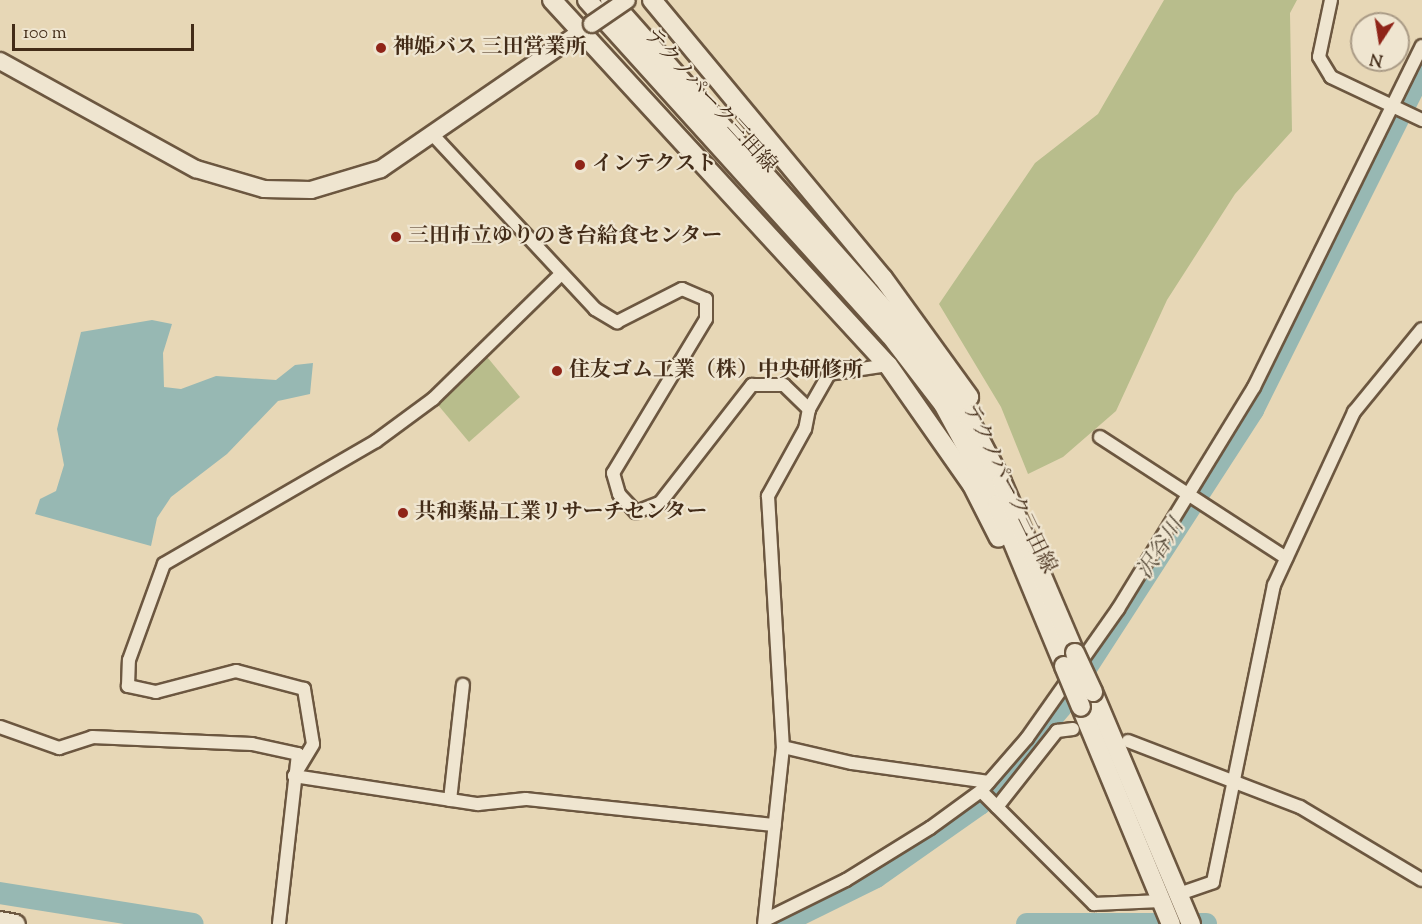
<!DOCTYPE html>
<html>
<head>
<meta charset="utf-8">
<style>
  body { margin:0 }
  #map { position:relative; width:1422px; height:924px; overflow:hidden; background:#e7d7b6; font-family:"Sorts Mill Goudy","Noto Serif JP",serif }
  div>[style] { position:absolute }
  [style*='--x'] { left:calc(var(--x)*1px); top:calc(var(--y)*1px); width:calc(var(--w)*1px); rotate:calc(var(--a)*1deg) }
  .green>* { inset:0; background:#b8bd8c }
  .water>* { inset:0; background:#97b8b3 }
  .river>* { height:22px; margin:-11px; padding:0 11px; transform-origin:11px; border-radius:11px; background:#97b8b3 }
  .roads { filter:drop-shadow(2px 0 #6c5740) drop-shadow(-2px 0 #6c5740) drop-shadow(0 2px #6c5740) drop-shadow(0 -2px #6c5740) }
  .minor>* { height:12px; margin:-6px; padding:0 6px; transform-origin:6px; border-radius:6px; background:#efe5d0 }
  .tertiary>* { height:16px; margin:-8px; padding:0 8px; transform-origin:8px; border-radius:8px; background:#efe5d0 }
  .secondary>* { height:18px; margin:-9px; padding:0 9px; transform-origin:9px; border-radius:9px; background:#efe5d0 }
  .bridges { filter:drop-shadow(2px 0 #6c5740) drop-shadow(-2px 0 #6c5740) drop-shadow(0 2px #6c5740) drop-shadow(0 -2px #6c5740) }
  .tertiary-bridge>* { height:16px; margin:-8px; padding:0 8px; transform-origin:8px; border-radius:8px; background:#efe5d0 }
  .secondary-bridge>* { height:18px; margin:-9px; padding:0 9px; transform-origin:9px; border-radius:9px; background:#efe5d0 }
  .dots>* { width:16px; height:16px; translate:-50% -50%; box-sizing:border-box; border:3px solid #efe5d0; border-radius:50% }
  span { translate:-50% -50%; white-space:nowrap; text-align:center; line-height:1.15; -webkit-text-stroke:4.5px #efe5d0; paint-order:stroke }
  .poi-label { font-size:21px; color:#432c18; font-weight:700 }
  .left { translate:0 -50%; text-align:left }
  .street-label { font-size:21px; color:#432c18 }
  .water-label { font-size:22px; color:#544837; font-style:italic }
  .north { position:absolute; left:1350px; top:12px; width:60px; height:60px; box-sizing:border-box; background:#efe5d0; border:2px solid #aa9b86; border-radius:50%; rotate:192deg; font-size:16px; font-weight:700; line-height:24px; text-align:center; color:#432c18 }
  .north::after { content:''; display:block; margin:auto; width:21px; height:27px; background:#8f2418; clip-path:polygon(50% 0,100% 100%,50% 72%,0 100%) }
  .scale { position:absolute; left:12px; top:24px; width:182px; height:27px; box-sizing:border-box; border:3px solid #432c18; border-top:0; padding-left:8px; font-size:18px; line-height:21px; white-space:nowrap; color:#432c18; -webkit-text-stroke:4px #efe5d0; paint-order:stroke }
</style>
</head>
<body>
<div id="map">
  <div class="green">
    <i style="clip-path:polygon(1164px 0,1297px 0,1290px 13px,1292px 131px,1235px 194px,1167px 300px,1116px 411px,1063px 457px,1028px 474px,1001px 407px,939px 304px,1035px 163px,1098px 114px)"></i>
    <i style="clip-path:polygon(483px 352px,520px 397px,469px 442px,433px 399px)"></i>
  </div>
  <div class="water">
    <i style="clip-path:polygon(152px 320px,172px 324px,163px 353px,164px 387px,181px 389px,216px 376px,276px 380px,295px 365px,313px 363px,310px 394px,278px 401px,227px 454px,171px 497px,157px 518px,151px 546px,35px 514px,40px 499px,56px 491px,64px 465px,57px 429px,81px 332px)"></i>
  </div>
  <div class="river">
    <i style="--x:0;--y:893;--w:195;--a:9.1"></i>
    <i style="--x:781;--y:924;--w:106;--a:-26.3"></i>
    <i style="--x:876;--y:877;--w:127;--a:-35.1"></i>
    <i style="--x:980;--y:804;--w:126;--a:-50.1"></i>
    <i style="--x:1061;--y:707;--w:354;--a:-57.1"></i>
    <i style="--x:1253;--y:410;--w:379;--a:-63.5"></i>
    <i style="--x:1027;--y:924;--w:179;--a:0"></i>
  </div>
  <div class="roads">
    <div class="minor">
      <i style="--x:1331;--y:0;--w:58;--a:101.9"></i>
      <i style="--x:1319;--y:57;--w:23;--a:59"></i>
      <i style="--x:1331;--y:77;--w:101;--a:25.3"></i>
      <i style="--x:433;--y:135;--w:238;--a:47"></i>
      <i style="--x:595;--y:309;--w:26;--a:31"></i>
      <i style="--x:617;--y:322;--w:73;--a:-26.9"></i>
      <i style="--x:682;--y:289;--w:26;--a:23"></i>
      <i style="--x:706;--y:299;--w:20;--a:90"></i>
      <i style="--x:706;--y:319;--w:180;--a:121.1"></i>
      <i style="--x:613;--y:473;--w:22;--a:74"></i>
      <i style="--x:619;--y:494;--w:25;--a:47"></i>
      <i style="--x:636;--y:512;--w:26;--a:-21"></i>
      <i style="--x:660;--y:503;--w:150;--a:-52.1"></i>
      <i style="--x:752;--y:385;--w:32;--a:0"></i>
      <i style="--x:784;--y:385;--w:35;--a:44"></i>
      <i style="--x:809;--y:409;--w:20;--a:101"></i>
      <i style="--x:805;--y:429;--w:77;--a:118.9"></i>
      <i style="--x:768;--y:496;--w:251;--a:86.6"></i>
      <i style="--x:783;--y:747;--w:178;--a:96.1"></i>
      <i style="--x:809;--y:409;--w:40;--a:-60.3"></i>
      <i style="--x:829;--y:374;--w:60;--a:-8.7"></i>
      <i style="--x:1100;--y:437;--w:222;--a:33"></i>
      <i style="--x:0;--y:727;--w:63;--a:19.6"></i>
      <i style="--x:59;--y:748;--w:35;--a:-18"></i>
      <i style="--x:92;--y:737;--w:160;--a:2.5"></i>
      <i style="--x:252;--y:744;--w:47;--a:12.3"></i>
      <i style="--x:298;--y:754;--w:171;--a:96.4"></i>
      <i style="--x:1128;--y:741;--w:184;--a:21"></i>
      <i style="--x:1300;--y:807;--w:142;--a:30.9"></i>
      <i style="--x:783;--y:747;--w:71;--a:13.1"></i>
      <i style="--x:852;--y:763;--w:138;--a:7.9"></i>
      <i style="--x:294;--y:776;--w:37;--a:-59"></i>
      <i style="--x:313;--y:744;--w:56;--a:-99.3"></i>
      <i style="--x:304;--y:689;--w:70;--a:-165.2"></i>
      <i style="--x:236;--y:671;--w:83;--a:165.3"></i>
      <i style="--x:156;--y:692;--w:29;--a:-168"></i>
      <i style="--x:128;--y:686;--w:26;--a:-88"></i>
      <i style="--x:129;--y:660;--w:102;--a:-70"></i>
      <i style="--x:164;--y:564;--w:245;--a:-30.1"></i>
      <i style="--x:376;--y:441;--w:71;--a:-36.4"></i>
      <i style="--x:433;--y:399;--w:176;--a:-44.3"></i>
      <i style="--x:294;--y:776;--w:186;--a:8.7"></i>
      <i style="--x:478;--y:804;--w:48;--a:-5.9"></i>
      <i style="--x:526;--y:799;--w:250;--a:6"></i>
      <i style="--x:981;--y:791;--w:160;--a:45"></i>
      <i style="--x:1094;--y:904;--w:67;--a:-2.6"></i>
      <i style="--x:450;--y:800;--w:116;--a:-83.6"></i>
      <i style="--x:997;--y:807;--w:97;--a:-51.7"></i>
      <i style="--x:1057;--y:731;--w:16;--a:-7"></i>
      <i style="--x:1179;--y:894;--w:36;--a:-19"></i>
      <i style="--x:1213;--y:882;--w:303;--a:-78.4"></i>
      <i style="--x:1274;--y:585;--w:191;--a:-65.2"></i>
      <i style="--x:1354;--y:412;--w:107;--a:-50.7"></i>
      <i style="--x:765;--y:920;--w:90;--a:-26.3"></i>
      <i style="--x:846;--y:880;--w:99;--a:-31.8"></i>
      <i style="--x:930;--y:828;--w:63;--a:-36"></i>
      <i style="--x:981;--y:791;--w:70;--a:-49"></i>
      <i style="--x:1027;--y:738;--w:158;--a:-54.8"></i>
      <i style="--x:1118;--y:609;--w:260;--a:-58.5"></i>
      <i style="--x:1254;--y:387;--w:380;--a:-63.8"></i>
    </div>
    <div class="tertiary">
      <i style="--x:0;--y:61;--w:224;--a:28.9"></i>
      <i style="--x:196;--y:169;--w:71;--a:16.4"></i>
      <i style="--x:264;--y:189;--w:47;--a:1.2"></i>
      <i style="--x:311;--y:190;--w:73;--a:-16.7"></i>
      <i style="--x:381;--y:169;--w:256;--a:-34.5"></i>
    </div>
    <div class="secondary">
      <i style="--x:552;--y:0;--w:496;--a:47.4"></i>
      <i style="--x:888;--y:365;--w:146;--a:55"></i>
      <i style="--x:972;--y:485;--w:59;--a:63"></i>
      <i style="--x:587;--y:0;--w:452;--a:47.9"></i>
      <i style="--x:890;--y:335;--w:87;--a:52.5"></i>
      <i style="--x:943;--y:404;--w:114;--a:61.6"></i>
      <i style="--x:997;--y:504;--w:175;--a:67.5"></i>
      <i style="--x:610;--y:0;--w:475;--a:48.4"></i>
      <i style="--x:925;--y:355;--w:75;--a:55.3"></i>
      <i style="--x:968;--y:417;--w:73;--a:62.4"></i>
      <i style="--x:1002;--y:482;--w:186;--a:66.9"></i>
      <i style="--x:652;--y:0;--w:361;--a:50.3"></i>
      <i style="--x:883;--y:278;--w:147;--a:54.1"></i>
      <i style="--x:1093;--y:692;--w:252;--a:67.1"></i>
      <i style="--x:1081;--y:707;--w:235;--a:67.5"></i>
      <i style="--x:0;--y:921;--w:16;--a:11"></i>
    </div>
  </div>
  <div class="bridges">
    <div class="tertiary-bridge">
      <i style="--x:592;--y:24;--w:42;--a:-34.4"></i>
    </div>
    <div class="secondary-bridge">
      <i style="--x:1075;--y:653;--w:43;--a:65.2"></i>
      <i style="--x:1064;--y:666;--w:44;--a:67.5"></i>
    </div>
  </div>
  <div class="dots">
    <i style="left:381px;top:48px;background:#8f2418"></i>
    <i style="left:580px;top:165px;background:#8f2418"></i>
    <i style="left:396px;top:237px;background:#8f2418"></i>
    <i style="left:557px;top:371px;background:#8f2418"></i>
    <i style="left:403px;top:513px;background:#8f2418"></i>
  </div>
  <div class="poi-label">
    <span class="left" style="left:393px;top:48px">神姫バス 三田営業所</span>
    <span class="left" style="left:592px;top:165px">インテクスト</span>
    <span class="left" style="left:408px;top:237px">三田市立ゆりのき台給食センター</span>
    <span class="left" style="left:569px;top:371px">住友ゴム工業（株）中央研修所</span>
    <span class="left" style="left:415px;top:513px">共和薬品工業リサーチセンター</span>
  </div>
  <div class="street-label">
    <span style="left:710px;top:101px;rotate:48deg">テクノパーク三田線</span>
    <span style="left:1009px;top:489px;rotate:64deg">テクノパーク三田線</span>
  </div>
  <div class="water-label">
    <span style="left:1162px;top:550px;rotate:-57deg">沢谷川</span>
  </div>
  <div class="north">N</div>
  <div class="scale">100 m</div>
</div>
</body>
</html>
